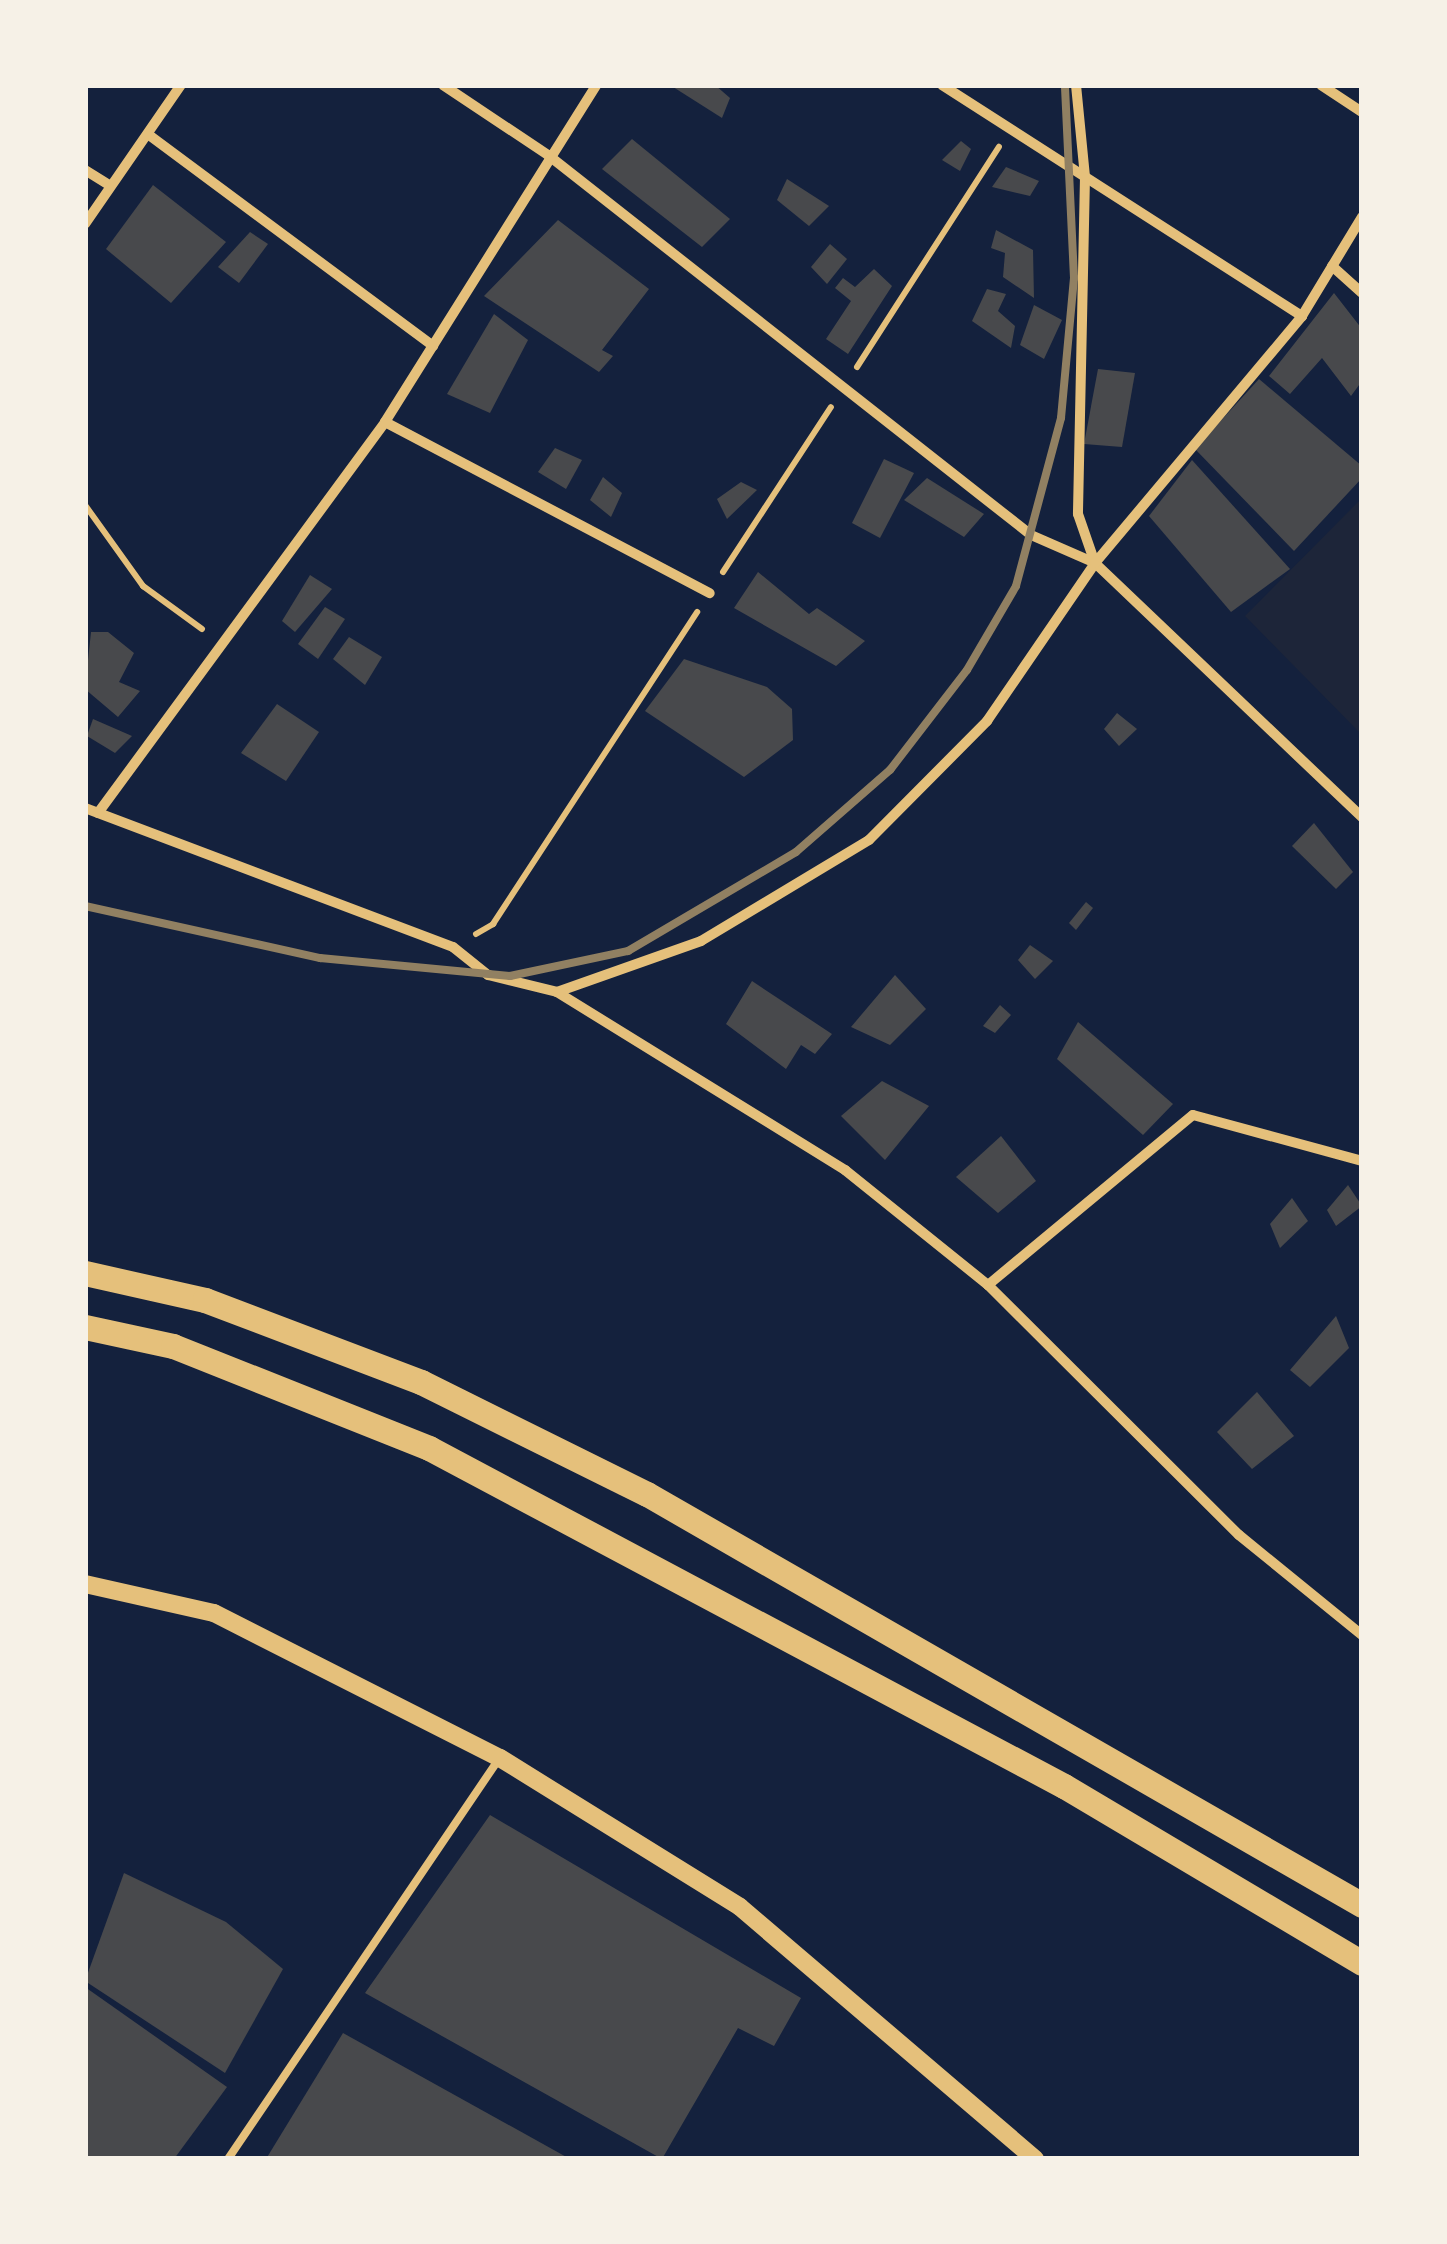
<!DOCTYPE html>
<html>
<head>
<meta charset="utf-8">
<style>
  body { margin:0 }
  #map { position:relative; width:1447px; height:2244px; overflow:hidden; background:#14213d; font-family:"Zilla Slab",serif }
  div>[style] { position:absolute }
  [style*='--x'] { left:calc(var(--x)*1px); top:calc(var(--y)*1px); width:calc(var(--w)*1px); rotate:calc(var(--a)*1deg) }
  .green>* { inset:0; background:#1d2539 }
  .building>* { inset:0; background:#48494c }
  .path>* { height:6px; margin:-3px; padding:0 3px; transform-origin:3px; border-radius:3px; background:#e5c07b }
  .service>* { height:8px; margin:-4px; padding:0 4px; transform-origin:4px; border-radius:4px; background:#e5c07b }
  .minor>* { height:10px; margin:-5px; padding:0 5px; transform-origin:5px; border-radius:5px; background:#e5c07b }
  .tertiary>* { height:18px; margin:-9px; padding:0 9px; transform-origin:9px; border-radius:9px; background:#e5c07b }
  .primary>* { height:25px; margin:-12.5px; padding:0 12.5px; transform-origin:12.5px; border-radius:12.5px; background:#e5c07b }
  .rail>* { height:8px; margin:-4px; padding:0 4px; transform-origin:4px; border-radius:4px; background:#918062 }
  span { translate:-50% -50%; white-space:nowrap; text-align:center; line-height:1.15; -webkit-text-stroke:10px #f6f1e7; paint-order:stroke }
  .frame { position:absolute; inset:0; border:88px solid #f6f1e7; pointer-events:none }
</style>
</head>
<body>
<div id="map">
  <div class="green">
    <i style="clip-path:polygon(1362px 498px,1362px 735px,1245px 616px)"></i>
  </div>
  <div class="building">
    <i style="clip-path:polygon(670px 85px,715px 85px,730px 98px,722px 118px)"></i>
    <i style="clip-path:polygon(632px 139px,730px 219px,702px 247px,602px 169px)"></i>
    <i style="clip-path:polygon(961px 141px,971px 149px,960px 171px,942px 160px)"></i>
    <i style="clip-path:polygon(1006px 167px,1039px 181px,1030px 196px,992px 187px)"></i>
    <i style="clip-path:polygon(787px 179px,829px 206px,809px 226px,777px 200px)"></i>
    <i style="clip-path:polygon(153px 185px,226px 242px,171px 303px,106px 249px)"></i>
    <i style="clip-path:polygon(558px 220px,649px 289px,602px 350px,613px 356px,599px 372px,484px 296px)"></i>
    <i style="clip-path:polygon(996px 230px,1033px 250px,1034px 298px,1003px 277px,1005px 253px,991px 248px)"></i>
    <i style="clip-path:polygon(250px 232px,268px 244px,239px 283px,218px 267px)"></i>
    <i style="clip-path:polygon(830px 244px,847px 259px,827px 284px,811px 267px)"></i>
    <i style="clip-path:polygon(874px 269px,892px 286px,848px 354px,826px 339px,851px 301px,835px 288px,843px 278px,855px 287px)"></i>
    <i style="clip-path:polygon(987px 289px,1006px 294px,998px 311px,1015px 326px,1011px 348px,972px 321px)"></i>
    <i style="clip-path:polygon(1334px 293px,1362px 329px,1362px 381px,1351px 396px,1322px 358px,1290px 394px,1269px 376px)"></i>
    <i style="clip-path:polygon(1034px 305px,1062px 320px,1044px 359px,1020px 345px)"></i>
    <i style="clip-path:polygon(494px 314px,528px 340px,490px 413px,447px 394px)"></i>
    <i style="clip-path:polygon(1098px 369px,1135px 373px,1122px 447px,1084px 444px)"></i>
    <i style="clip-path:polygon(1259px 379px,1362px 466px,1362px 478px,1294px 551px,1195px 449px)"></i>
    <i style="clip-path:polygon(555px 448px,582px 460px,566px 489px,538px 472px)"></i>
    <i style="clip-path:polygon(884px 459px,914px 473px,880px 538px,852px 523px)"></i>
    <i style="clip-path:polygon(1192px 460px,1290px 569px,1231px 612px,1149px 516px)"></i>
    <i style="clip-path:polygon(603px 477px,622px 493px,611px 517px,590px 500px)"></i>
    <i style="clip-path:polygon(927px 478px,984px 514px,964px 537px,904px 500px)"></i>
    <i style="clip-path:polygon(741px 482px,757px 490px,727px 519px,717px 499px)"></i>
    <i style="clip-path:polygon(758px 572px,809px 614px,817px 608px,865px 641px,836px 666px,734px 608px)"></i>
    <i style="clip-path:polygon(310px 575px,332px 589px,295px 632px,282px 621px)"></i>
    <i style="clip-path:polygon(325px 607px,345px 619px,318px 659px,298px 644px)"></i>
    <i style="clip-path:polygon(91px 632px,108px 632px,134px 653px,119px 682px,140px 691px,118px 717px,85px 689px)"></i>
    <i style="clip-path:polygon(349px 637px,382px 657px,365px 685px,333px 659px)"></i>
    <i style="clip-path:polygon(684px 659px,767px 687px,792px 709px,793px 740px,744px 777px,645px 711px)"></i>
    <i style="clip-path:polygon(277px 704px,319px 732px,286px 781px,241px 753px)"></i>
    <i style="clip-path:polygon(1117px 713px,1137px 729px,1119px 746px,1104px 729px)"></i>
    <i style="clip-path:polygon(93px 719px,132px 736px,115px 753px,87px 736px)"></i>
    <i style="clip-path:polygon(1314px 823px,1353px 872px,1336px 889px,1292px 846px)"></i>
    <i style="clip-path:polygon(1086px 902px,1093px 908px,1076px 930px,1069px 923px)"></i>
    <i style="clip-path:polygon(1030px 945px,1053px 961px,1035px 979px,1018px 960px)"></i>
    <i style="clip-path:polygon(895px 975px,926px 1009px,890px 1045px,851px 1027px)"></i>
    <i style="clip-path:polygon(752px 981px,832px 1034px,815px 1054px,801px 1045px,786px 1069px,726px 1024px)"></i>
    <i style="clip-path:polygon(1000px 1005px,1011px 1015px,995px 1033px,983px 1026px)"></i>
    <i style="clip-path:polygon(1078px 1022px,1173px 1104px,1143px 1135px,1057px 1059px)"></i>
    <i style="clip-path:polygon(882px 1081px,929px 1106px,885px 1160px,841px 1116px)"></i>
    <i style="clip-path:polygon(1001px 1136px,1036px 1181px,998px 1213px,956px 1177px)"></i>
    <i style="clip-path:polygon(1348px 1185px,1362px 1206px,1336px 1226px,1327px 1210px)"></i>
    <i style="clip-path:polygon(1292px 1198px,1308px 1221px,1280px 1248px,1270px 1224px)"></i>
    <i style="clip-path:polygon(1336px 1316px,1349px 1348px,1310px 1387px,1290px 1370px)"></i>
    <i style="clip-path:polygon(1257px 1392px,1294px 1436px,1252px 1469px,1217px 1432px)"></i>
    <i style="clip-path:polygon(490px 1815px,801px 1998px,774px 2046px,738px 2028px,662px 2159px,365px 1993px)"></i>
    <i style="clip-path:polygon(124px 1873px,226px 1922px,283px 1969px,225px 2073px,85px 1981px)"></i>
    <i style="clip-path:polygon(85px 1987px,227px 2087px,174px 2159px,85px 2159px)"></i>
    <i style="clip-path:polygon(343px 2033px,570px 2159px,266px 2159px)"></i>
  </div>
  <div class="path">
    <i style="--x:857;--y:367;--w:262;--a:-57.2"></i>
    <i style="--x:85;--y:505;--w:100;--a:54.4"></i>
    <i style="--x:143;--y:586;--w:73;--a:36.1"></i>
    <i style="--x:723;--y:572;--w:197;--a:-56.8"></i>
    <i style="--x:476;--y:934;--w:20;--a:-30"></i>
    <i style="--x:493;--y:924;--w:373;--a:-56.8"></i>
  </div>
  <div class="service">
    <i style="--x:228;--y:2159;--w:485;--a:-55.9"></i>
  </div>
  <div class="minor">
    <i style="--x:443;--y:85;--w:126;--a:33.7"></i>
    <i style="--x:548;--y:155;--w:615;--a:38.19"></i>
    <i style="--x:1031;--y:535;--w:70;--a:23.6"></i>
    <i style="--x:1095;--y:563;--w:369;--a:43.6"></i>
    <i style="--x:942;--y:85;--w:428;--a:32.7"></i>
    <i style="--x:1076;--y:85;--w:92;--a:84.4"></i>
    <i style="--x:1085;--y:177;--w:337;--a:91.2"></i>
    <i style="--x:1078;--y:514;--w:52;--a:70.9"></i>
    <i style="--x:1321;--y:85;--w:49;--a:33.4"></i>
    <i style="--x:149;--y:135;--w:354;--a:36.6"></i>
    <i style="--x:85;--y:170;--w:28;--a:32"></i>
    <i style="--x:85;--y:224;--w:169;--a:-55.4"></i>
    <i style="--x:1332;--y:266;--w:40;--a:42"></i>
    <i style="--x:385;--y:422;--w:367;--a:27.8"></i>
    <i style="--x:85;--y:808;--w:393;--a:20.7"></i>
    <i style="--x:453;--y:947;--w:45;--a:38.7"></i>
    <i style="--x:488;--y:975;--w:71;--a:13.8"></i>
    <i style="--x:557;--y:992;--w:339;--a:31.7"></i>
    <i style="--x:845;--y:1170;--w:184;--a:38.8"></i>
    <i style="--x:988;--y:1285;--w:354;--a:44.9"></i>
    <i style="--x:1239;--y:1535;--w:159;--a:39.1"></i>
    <i style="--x:98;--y:813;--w:485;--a:-53.7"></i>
    <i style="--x:385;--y:422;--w:398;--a:-57.9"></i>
    <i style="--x:557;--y:992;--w:153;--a:-19.5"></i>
    <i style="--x:701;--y:941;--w:196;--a:-31"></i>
    <i style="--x:869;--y:840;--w:168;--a:-45.2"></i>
    <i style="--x:987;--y:721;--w:191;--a:-55.6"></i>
    <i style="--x:1095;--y:563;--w:322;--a:-50"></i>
    <i style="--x:1302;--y:316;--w:116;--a:-58.8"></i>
    <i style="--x:988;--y:1285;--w:266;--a:-39.7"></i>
    <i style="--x:1193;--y:1115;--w:175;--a:15.2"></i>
  </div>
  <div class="tertiary">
    <i style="--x:85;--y:1584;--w:132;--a:12.7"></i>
    <i style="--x:214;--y:1613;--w:321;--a:26.9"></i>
    <i style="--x:500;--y:1758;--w:282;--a:31.8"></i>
    <i style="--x:740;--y:1907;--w:388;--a:40.5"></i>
  </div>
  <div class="primary">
    <i style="--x:85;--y:1273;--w:123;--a:12.7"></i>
    <i style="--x:205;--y:1300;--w:231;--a:20.8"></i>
    <i style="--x:421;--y:1382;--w:252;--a:26.4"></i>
    <i style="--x:647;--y:1494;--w:825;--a:29.89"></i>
    <i style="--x:85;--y:1327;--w:90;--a:12.2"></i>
    <i style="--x:173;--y:1346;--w:276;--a:21.7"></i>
    <i style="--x:429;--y:1448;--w:719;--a:28.03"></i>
    <i style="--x:1064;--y:1786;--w:347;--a:30.7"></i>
  </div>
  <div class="rail">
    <i style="--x:85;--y:906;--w:241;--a:12.5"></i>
    <i style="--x:320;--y:958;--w:191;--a:5.4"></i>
    <i style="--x:510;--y:976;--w:121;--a:-12"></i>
    <i style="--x:628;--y:951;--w:195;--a:-30.5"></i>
    <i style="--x:796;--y:852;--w:125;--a:-41.1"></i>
    <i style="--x:890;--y:770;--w:126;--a:-52.4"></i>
    <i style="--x:967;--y:670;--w:97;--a:-59.7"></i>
    <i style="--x:1016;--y:586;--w:174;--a:-75"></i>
    <i style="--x:1061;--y:418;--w:141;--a:-84.7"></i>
    <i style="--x:1074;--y:278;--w:193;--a:-92.7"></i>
  </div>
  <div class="frame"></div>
</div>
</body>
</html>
